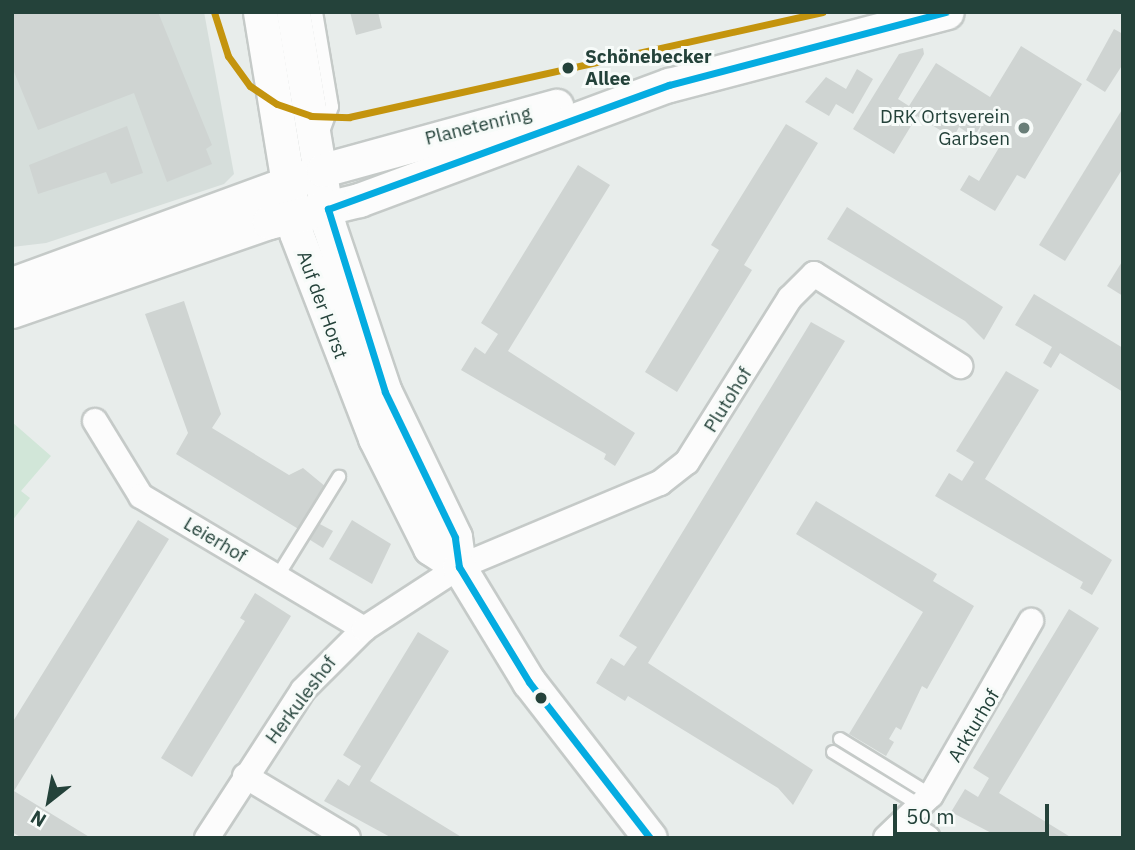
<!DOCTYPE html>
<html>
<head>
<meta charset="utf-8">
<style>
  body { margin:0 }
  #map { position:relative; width:1135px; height:850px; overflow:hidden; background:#e8edeb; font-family:"IBM Plex Sans",sans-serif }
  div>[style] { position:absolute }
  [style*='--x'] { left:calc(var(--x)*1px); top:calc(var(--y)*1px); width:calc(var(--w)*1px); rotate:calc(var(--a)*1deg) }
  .built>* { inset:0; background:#d6dedb }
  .green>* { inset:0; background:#d1e6d8 }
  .building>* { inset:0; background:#cfd4d2 }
  .roads { filter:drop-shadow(2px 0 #c5cac8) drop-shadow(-2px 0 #c5cac8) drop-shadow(0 2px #c5cac8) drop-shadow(0 -2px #c5cac8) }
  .lane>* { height:12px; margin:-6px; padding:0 6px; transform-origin:6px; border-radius:6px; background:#fcfcfc }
  .street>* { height:24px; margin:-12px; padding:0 12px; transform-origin:12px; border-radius:12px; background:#fcfcfc }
  .secondary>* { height:33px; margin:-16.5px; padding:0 16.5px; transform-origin:16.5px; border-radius:16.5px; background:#fcfcfc }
  .bus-1>* { height:7px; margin:-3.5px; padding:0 3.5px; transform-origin:3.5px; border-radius:3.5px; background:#05ace1 }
  .tram-1>* { height:7px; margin:-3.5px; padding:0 3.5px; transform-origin:3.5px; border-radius:3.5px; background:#c4940e }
  .dots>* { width:19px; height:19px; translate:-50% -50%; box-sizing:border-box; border:4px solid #f7fbf9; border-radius:50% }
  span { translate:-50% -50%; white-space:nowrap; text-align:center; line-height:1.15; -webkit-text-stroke:6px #f7fbf9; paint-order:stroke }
  .stop-label { font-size:19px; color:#24423a; font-weight:700 }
  .left { translate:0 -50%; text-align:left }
  .poi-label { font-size:19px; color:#24423a }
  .right { translate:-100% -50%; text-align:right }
  .street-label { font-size:19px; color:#24423a }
  .frame { position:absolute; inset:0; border:14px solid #24423a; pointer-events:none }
  .north { position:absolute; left:14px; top:766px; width:70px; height:70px; -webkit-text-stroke:5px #f7fbf9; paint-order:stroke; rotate:211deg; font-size:19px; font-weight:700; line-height:28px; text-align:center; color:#24423a }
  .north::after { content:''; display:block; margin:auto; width:24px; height:32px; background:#24423a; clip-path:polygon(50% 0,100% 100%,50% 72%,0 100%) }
  .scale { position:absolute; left:893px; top:804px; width:156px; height:32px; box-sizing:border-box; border:4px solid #24423a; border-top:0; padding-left:9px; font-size:21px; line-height:24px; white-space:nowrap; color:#24423a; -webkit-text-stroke:5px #f7fbf9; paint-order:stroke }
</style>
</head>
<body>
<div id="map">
  <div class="built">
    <i style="clip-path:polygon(12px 12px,204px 12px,234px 174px,224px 184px,46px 243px,12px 247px)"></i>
  </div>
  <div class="green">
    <i style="clip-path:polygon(12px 422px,51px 456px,21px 491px,30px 498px,12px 521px)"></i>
  </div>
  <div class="building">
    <i style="clip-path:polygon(12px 12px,158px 12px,212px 145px,206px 149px,212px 164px,167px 182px,134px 93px,38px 130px,12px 67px)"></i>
    <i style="clip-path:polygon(350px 12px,378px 12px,382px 28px,356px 35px)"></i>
    <i style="clip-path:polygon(1114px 29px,1123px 34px,1123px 64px,1105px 92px,1086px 80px)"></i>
    <i style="clip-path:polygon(1021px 46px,1082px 84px,1025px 179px,1017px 175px,995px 211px,960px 190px,969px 175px,979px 181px,1006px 136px,997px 131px,989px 143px,978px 136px,983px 122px,974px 137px,959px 127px,953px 138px,917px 116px,894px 154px,853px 129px,899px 54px,923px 48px,924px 54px,898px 99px,909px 106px,936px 63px,990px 97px)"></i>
    <i style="clip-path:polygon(857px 69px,873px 79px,853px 114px,836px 104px,829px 116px,805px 102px,826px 77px,846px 89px)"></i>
    <i style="clip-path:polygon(1123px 108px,1123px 168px,1065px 261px,1039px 245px)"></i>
    <i style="clip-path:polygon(786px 124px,818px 143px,744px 265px,752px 270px,677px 392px,645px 372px,719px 250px,711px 245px)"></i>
    <i style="clip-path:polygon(127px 126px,143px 173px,111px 184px,106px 172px,38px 194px,29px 165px)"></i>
    <i style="clip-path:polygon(578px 165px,610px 185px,508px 351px,635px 433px,615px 466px,604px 459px,606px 454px,461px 370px,475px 347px,485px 354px,498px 334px,481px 323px)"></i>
    <i style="clip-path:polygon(847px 207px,1003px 307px,984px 340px,965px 321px,827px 239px)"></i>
    <i style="clip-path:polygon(1123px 260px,1123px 296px,1107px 286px)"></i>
    <i style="clip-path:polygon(1034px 294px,1123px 348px,1123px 392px,1060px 353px,1051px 368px,1043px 363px,1052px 347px,1015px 325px)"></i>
    <i style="clip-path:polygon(184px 301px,221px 414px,212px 428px,289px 475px,303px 468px,326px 487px,300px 530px,176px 454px,188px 433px,145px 314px)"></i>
    <i style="clip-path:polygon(811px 322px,845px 341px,648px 663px,813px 770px,793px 805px,778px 788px,628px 696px,625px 701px,596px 683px,611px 658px,624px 666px,637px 647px,619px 636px)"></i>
    <i style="clip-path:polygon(1006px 371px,1039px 390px,985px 479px,1112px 560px,1092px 595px,1080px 588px,1083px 582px,935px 496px,949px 473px,962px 481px,974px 462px,956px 451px)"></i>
    <i style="clip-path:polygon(816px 501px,937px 574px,933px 581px,974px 606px,927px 689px,922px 686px,901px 730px,896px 727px,889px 739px,894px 742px,886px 756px,849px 734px,923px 612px,796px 534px)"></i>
    <i style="clip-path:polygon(138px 520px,169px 539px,14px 791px,91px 838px,22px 838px,12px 832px,12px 723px)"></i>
    <i style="clip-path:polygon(352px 520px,391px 544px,372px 584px,329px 559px)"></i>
    <i style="clip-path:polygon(316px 522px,333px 531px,323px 548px,307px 538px)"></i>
    <i style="clip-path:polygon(255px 593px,291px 616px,192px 777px,161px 758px,245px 621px,240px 618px)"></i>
    <i style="clip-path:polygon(1069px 609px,1099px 628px,999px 793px,1072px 838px,1001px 838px,951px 812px,965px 789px,978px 797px,989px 778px,973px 768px)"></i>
    <i style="clip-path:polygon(418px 632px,449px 651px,370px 781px,463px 838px,392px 838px,324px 801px,338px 779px,349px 786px,361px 766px,343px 755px)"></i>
  </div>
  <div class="roads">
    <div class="lane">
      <i style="--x:316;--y:12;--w:96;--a:80.4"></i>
      <i style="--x:332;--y:107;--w:30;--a:110"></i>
      <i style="--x:277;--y:577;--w:118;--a:-58.2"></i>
      <i style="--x:840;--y:739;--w:107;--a:31.6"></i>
      <i style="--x:833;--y:752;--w:103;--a:31.5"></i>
    </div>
    <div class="street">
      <i style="--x:95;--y:421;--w:88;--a:58.5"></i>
      <i style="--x:141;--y:496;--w:260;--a:30.8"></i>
      <i style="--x:245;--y:776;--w:120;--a:31"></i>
      <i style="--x:905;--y:823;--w:27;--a:33"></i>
      <i style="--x:207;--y:838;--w:176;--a:-57"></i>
      <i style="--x:303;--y:690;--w:86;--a:-45"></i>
      <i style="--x:364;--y:629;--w:113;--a:-33.1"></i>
      <i style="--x:459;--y:567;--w:218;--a:-22.7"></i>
      <i style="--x:660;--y:483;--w:34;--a:-38"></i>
      <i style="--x:687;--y:462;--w:194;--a:-57.9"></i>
      <i style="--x:790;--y:298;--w:34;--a:-45"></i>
      <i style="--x:814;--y:274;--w:173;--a:32.2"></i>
      <i style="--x:886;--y:838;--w:62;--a:-43.7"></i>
      <i style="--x:931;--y:795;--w:201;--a:-60.1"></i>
    </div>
    <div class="secondary">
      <i style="--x:260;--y:12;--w:224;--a:80.7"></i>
      <i style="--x:296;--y:233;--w:220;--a:68.9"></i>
      <i style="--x:375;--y:438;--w:123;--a:63.4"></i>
      <i style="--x:430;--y:548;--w:35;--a:33"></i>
      <i style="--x:293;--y:12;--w:217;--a:80.5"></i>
      <i style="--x:329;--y:226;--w:175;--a:71.4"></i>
      <i style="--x:385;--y:392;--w:161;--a:64.2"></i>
      <i style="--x:455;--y:537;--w:30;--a:82"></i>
      <i style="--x:459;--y:567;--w:135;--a:58.7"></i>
      <i style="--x:529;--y:682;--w:197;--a:52.2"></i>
      <i style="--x:12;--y:284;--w:331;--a:-20.1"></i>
      <i style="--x:323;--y:170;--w:242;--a:-15.4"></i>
      <i style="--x:12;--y:311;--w:272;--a:-19.1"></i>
      <i style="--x:269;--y:222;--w:93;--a:-13.7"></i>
      <i style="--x:359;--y:200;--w:331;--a:-20.4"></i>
      <i style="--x:669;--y:85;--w:287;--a:-14.7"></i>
    </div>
  </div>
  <div class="bus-1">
    <i style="--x:650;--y:838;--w:197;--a:-127.8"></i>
    <i style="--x:529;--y:682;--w:135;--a:-121.3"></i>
    <i style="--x:459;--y:567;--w:30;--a:-98"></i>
    <i style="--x:455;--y:537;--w:161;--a:-115.8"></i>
    <i style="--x:385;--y:392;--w:192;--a:-107.3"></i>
    <i style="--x:328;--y:209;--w:363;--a:-20"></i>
    <i style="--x:669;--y:85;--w:286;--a:-14.8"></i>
  </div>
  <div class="tram-1">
    <i style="--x:214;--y:12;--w:46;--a:72.3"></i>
    <i style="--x:228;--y:56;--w:37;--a:54"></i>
    <i style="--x:250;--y:86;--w:32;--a:34"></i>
    <i style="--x:277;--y:104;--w:36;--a:19"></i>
    <i style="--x:311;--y:116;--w:38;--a:2"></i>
    <i style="--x:349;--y:117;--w:485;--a:-12.5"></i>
  </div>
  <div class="dots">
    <i style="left:568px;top:68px;background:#24423a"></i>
    <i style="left:1024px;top:128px;background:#697e78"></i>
    <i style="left:541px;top:698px;background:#24423a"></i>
  </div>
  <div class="stop-label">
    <span class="left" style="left:585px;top:68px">Schönebecker<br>Allee</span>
  </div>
  <div class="poi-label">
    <span class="right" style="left:1010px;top:128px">DRK Ortsverein<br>Garbsen</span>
  </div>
  <div class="street-label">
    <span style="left:478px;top:126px;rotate:-14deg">Planetenring</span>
    <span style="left:322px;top:305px;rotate:70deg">Auf der Horst</span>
    <span style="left:728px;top:400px;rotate:-58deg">Plutohof</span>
    <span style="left:215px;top:540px;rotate:31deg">Leierhof</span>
    <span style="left:301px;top:700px;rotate:-53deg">Herkuleshof</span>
    <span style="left:974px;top:726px;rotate:-59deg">Arkturhof</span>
  </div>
  <div class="frame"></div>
  <div class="north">N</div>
  <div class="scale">50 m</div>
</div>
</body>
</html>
